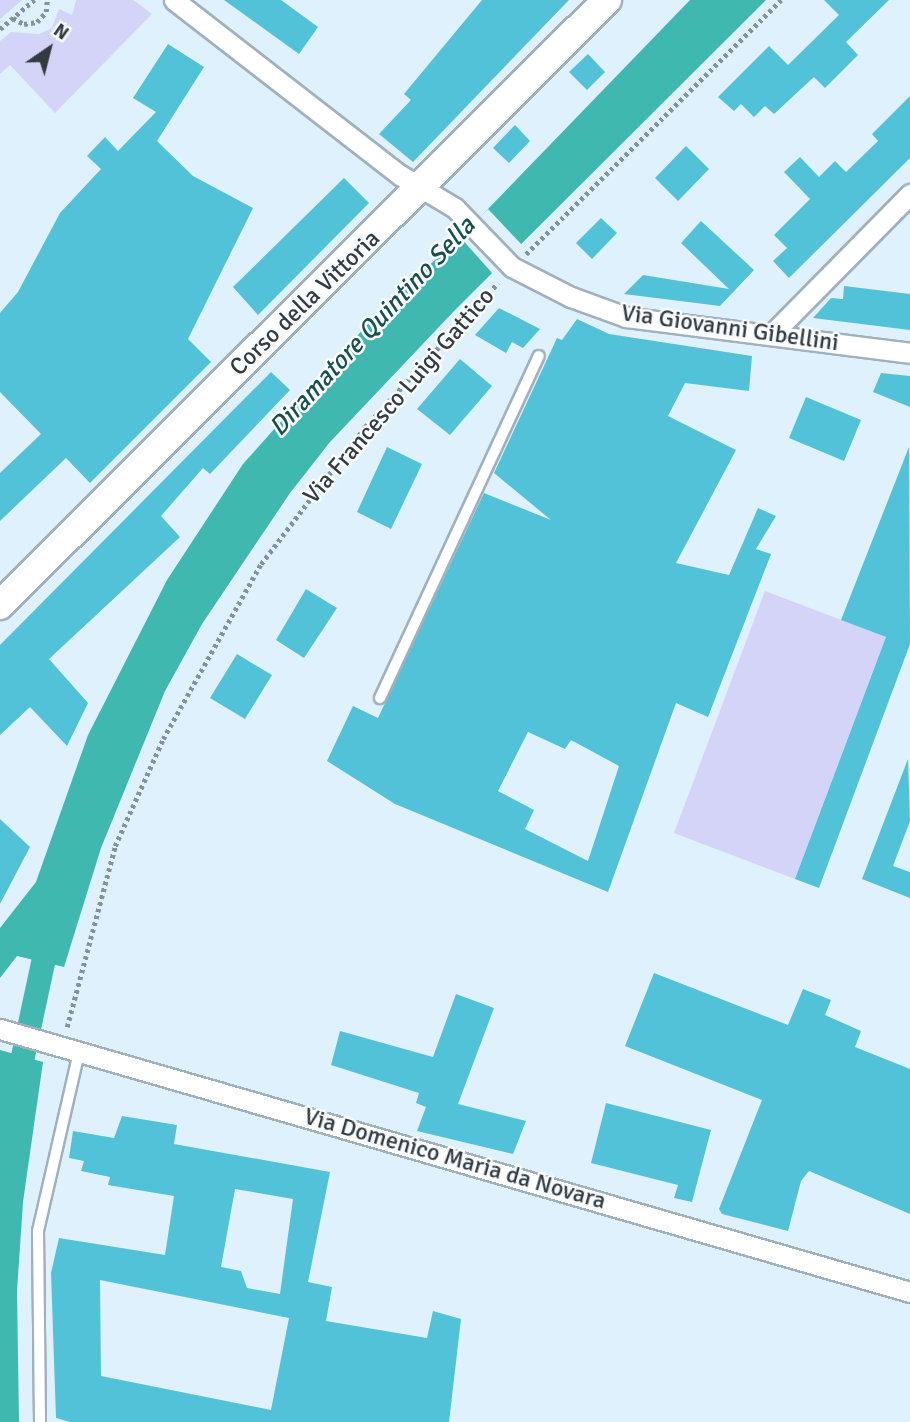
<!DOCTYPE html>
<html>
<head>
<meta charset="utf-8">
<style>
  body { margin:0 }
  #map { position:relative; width:910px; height:1422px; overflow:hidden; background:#def1fd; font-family:Signika,sans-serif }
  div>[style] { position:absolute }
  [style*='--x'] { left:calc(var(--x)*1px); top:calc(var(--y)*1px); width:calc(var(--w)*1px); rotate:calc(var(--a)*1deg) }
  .green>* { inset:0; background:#d3d4f7 }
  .water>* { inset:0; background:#3fb8af }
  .pier>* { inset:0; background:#def1fd }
  .canal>* { height:24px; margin:-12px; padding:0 12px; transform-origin:12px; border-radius:12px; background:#3fb8af }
  .building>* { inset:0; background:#51c2d8 }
  .path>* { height:4.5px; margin-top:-2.25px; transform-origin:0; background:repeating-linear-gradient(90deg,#86929b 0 3.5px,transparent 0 7px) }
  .roads { filter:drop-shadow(2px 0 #a0b1bd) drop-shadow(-2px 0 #a0b1bd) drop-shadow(0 2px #a0b1bd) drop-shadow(0 -2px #a0b1bd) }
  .service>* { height:10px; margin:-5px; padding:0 5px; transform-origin:5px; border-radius:5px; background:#fff }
  .minor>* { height:19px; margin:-9.5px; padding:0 9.5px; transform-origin:9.5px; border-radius:9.5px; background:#fff }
  .secondary>* { height:28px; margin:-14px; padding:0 14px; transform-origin:14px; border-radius:14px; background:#fff }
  span { translate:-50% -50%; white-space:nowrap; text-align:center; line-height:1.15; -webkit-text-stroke:5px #f8fcfe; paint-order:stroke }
  .street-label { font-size:24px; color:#343b40 }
  .water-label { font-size:26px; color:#1a4e4a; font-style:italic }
  .north { position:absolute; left:14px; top:14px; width:70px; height:70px; -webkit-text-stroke:5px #f8fcfe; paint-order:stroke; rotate:35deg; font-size:19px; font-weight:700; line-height:28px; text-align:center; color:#343b40 }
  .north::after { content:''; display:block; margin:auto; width:24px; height:32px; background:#343b40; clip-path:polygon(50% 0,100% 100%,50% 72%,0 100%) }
</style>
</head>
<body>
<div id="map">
  <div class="green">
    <i style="clip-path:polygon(0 0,22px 0,0 19px)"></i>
    <i style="clip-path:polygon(76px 0,133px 0,152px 14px,55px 113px,10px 65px,0 74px,0 41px,11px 32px,39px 34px,52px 28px,59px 9px,72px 15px)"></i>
    <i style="clip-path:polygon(765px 591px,886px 637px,795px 879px,674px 833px)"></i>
  </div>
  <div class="water">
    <i style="clip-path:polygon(690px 0,766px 0,455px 310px,330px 442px,290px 493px,202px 624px,165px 691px,101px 848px,64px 967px,17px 956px,0 978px,0 928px,36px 882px,88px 735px,167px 580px,243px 464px,366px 326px,488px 209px)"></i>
    <i style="clip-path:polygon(0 1050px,43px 1062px,23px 1202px,17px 1291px,19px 1422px,0 1422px)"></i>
  </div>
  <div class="pier">
    <i style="clip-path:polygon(488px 209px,523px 246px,493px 274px,459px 236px)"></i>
  </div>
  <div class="canal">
    <i style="--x:16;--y:1089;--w:163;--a:-77.9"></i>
  </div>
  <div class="building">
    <i style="clip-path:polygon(224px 0,281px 0,318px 27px,299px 54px)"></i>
    <i style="clip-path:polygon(482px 0,569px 0,413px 162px,379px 134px,411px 100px,404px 94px)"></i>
    <i style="clip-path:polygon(824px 0,889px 0,846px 42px,858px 55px,825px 88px,814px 77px,774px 114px,765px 106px,754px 117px,741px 104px,734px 111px,718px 97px,769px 46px,788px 65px,839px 15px)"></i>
    <i style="clip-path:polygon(168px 44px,204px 67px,157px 141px,193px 176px,253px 208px,188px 339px,211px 362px,90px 483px,66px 458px,0 521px,0 473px,41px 434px,0 392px,0 313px,18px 292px,60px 213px,101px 169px,87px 156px,105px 137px,118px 151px,156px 112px,133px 98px)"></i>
    <i style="clip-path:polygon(588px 54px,605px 72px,587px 90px,569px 72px)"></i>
    <i style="clip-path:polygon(910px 96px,910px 158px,789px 278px,773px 261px,787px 248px,774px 235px,810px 199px,784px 172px,800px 157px,819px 177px,835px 161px,846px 172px,878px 141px,872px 134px)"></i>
    <i style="clip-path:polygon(515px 125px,530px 141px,509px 163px,493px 148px)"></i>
    <i style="clip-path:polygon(686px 146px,709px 169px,678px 201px,655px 178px)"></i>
    <i style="clip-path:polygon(344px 178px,369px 203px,258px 315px,233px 287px)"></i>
    <i style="clip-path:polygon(601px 218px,617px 233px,592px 259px,576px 243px)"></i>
    <i style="clip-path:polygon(701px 221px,754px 270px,720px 306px,624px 294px,643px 275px,729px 289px,681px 243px)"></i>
    <i style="clip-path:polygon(844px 286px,910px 294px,910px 330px,813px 318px,831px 298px,843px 299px)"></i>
    <i style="clip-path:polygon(499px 308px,540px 329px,523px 348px,512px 342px,506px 353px,475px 335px)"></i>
    <i style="clip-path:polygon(evenodd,577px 319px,609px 334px,752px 356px,749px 391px,685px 383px,668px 416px,736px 450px,676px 563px,729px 575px,758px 508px,776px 516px,756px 549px,771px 554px,708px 717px,676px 703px,608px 892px,395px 804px,327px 761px,353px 706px,378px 718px,484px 493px,551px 520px,494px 473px,557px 338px,562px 340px,577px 319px,528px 732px,565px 749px,571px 740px,619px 766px,588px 861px,525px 829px,534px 810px,498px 791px,528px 732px)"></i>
    <i style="clip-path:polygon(460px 359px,492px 386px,450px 435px,417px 409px)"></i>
    <i style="clip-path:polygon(271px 372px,290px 390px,210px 474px,203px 468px,161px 516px,180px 537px,49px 659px,88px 703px,67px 746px,30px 707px,0 735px,0 645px)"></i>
    <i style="clip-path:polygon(881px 373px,910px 376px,910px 407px,873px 392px)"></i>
    <i style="clip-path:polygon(806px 397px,861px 420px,844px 461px,789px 438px)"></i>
    <i style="clip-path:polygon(387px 447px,422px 464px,391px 529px,357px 512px)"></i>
    <i style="clip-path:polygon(909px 447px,910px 644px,819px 888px,795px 879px,886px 637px,841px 620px)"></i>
    <i style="clip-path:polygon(306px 589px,337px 608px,304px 658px,276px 640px)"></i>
    <i style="clip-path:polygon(237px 654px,272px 675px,245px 719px,210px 698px)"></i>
    <i style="clip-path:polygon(908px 759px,910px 821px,893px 866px,910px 872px,910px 898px,862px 879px)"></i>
    <i style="clip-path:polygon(0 819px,30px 847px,0 904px)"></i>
    <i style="clip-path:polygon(654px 973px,788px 1025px,803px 989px,831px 1000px,825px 1015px,861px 1031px,855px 1047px,910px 1069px,910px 1214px,809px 1171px,801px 1181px,788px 1231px,722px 1214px,719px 1209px,762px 1100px,625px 1046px)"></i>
    <i style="clip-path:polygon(456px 994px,494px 1008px,458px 1104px,526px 1121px,513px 1154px,417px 1131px,426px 1107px,416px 1103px,419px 1093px,331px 1065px,340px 1031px,433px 1057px)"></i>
    <i style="clip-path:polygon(606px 1103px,711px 1130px,692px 1202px,674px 1198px,678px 1185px,591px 1163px)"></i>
    <i style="clip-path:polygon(evenodd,122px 1116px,177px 1125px,174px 1144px,330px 1172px,308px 1282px,332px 1287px,326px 1321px,427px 1338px,433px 1311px,461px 1319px,449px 1422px,70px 1422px,56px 1418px,51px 1273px,59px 1238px,165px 1255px,174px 1196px,108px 1185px,110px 1177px,81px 1171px,84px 1161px,69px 1158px,73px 1131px,114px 1138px,122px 1116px,235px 1189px,293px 1199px,280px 1294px,247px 1288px,241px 1271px,221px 1267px,235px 1189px,122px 1116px,100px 1280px,289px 1318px,271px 1410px,101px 1376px,100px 1280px)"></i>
  </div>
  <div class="path">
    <i style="--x:13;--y:18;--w:13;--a:29"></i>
    <i style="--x:24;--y:24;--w:13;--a:-9"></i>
    <i style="--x:37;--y:22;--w:13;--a:-48"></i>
    <i style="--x:46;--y:12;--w:12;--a:-85"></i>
    <i style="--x:0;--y:29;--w:45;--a:-40.5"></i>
    <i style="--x:526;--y:254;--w:360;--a:-44.9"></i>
    <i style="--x:67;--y:1027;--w:187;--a:-75.1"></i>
    <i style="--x:115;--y:846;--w:117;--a:-65.8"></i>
    <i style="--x:163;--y:739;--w:201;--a:-60.8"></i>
    <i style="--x:261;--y:564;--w:172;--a:-52.8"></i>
    <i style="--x:365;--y:427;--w:196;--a:-47.3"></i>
  </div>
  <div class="roads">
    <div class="service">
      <i style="--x:380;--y:698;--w:377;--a:-65.1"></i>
      <i style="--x:40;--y:1422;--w:191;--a:-90.6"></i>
      <i style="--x:38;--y:1231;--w:184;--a:-77.1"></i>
    </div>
    <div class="minor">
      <i style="--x:174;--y:0;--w:286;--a:37.8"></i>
      <i style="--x:400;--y:175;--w:64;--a:31"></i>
      <i style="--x:455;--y:208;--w:82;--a:46"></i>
      <i style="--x:512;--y:267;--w:66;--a:27"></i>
      <i style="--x:571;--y:297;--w:59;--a:20"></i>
      <i style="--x:626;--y:317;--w:286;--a:7.2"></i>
      <i style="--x:772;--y:334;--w:197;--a:-45.4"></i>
      <i style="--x:0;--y:1029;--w:947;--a:16.12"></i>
    </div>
    <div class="secondary">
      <i style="--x:0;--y:605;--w:857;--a:-44.91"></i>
    </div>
  </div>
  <div class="street-label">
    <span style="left:305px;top:303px;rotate:-44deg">Corso della Vittoria</span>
    <span style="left:730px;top:328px;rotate:8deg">Via Giovanni Gibellini</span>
    <span style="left:399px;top:396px;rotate:-49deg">Via Francesco Luigi Gattico</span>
    <span style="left:455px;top:1159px;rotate:16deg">Via Domenico Maria da Novara</span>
  </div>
  <div class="water-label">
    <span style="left:373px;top:327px;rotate:-47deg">Diramatore Quintino Sella</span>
  </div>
  <div class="north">N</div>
</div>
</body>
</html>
